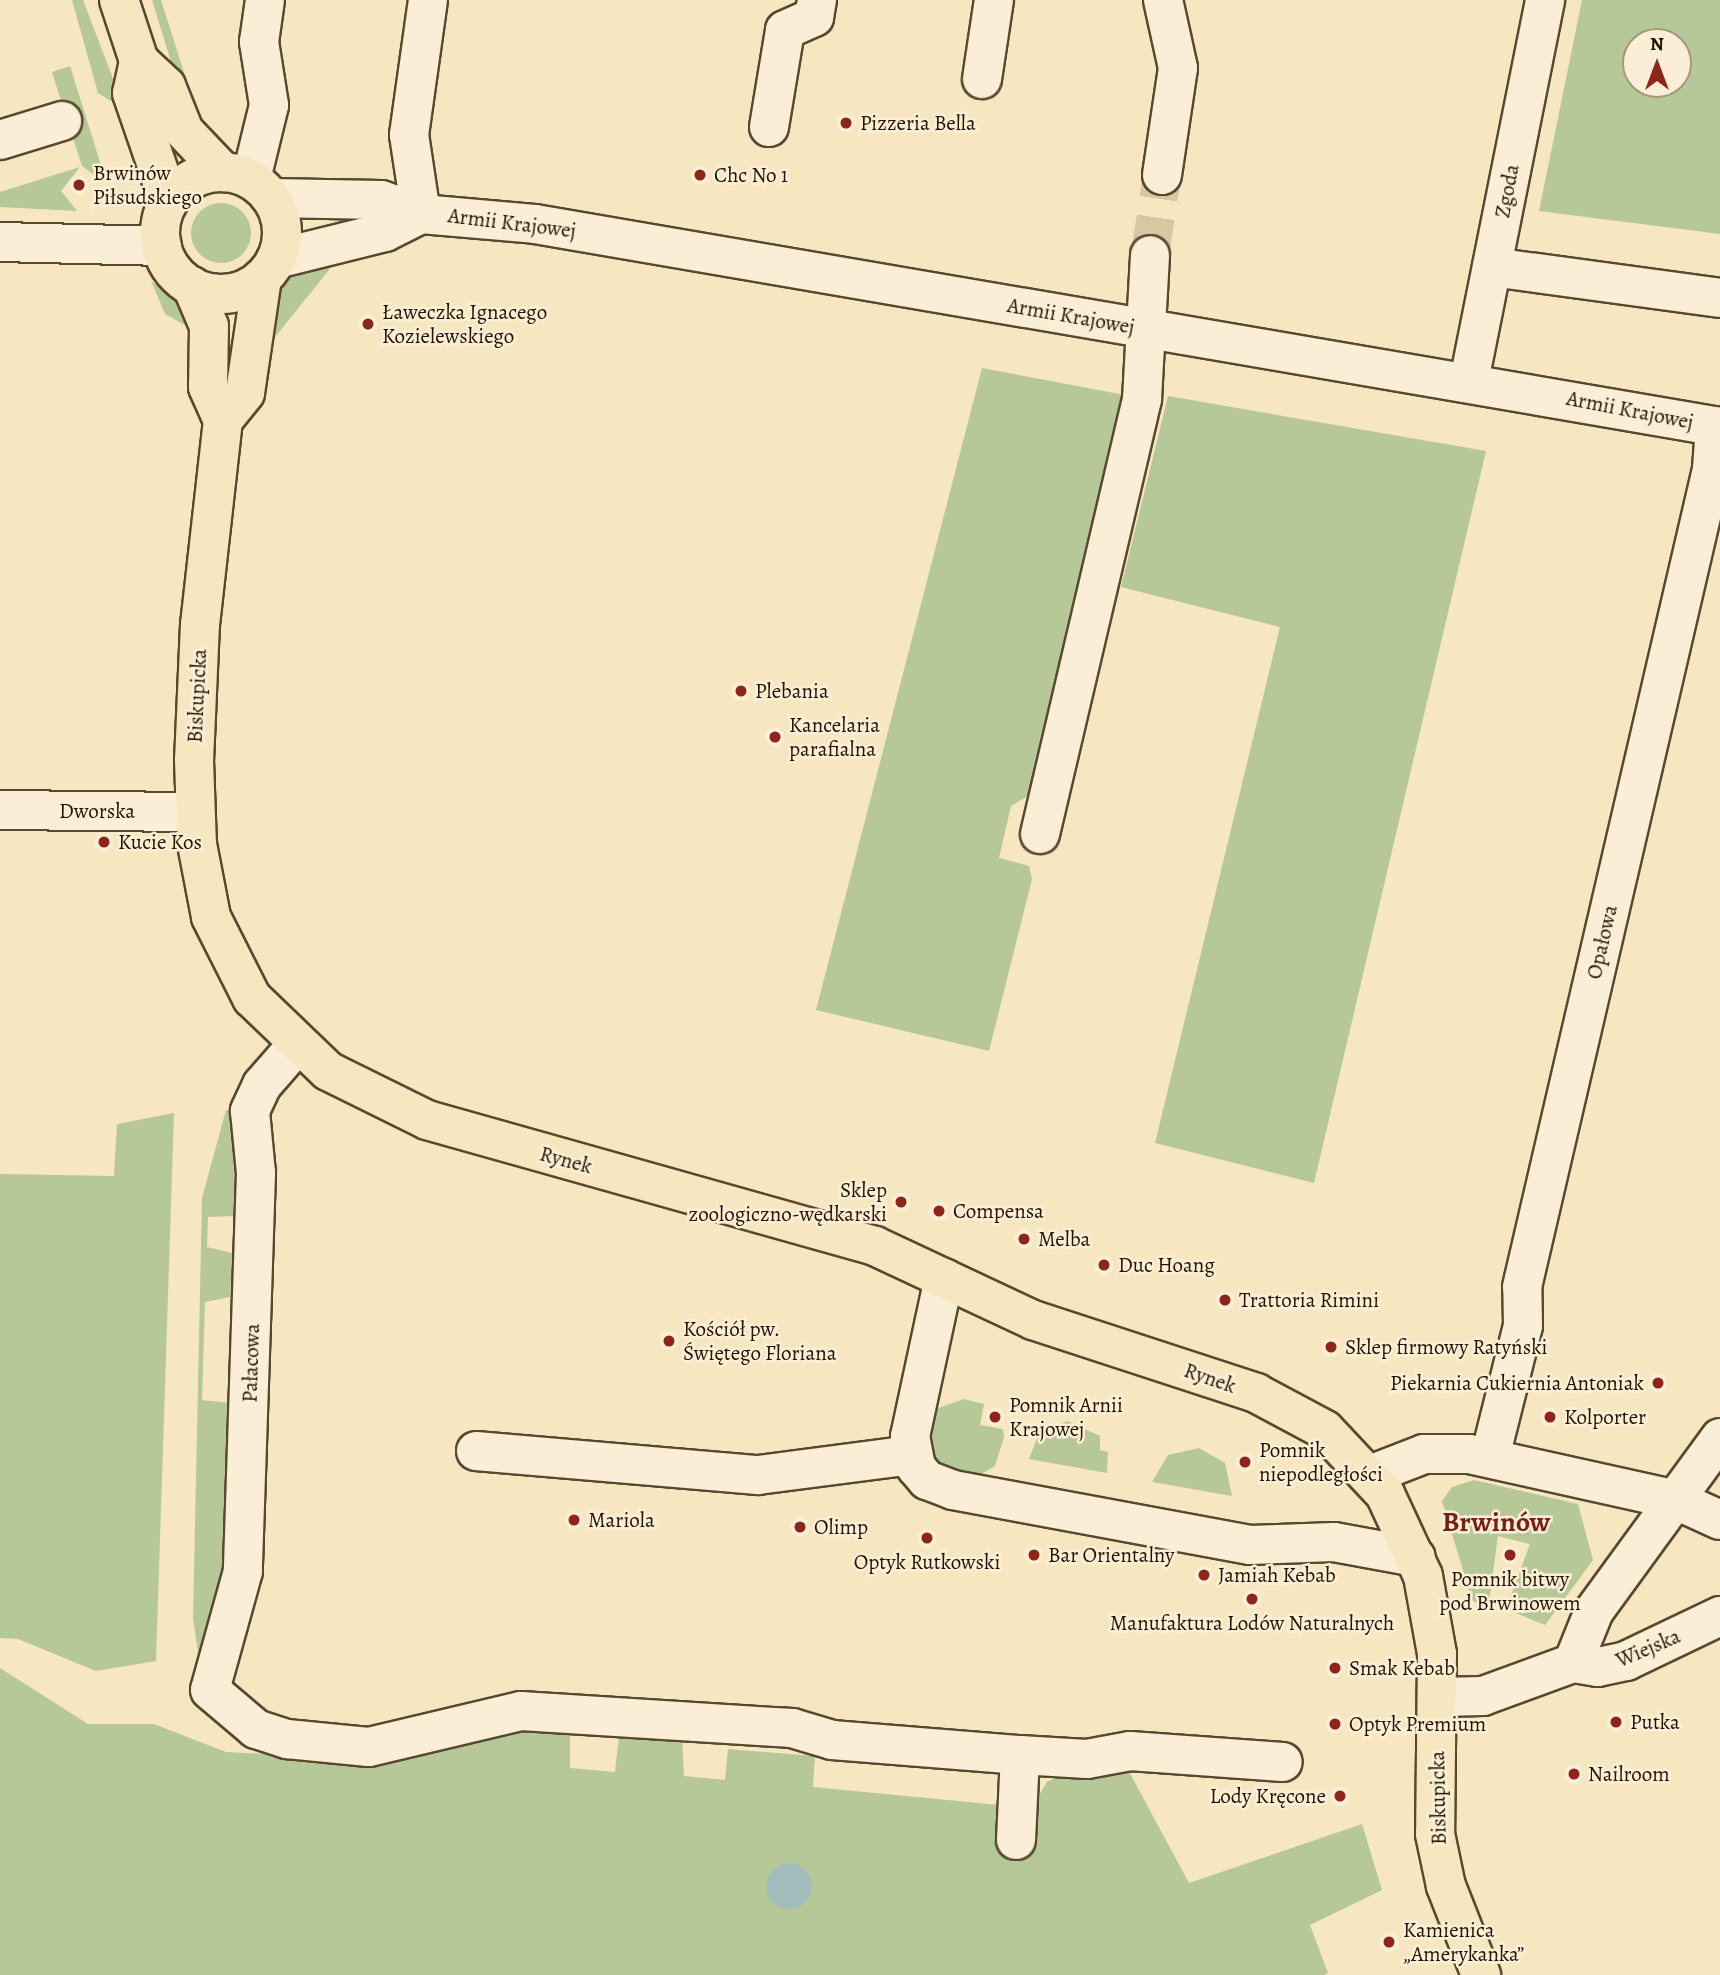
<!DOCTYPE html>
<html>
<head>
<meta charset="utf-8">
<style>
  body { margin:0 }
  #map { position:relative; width:1720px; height:1975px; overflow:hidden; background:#f7e7c0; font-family:Alegreya,serif }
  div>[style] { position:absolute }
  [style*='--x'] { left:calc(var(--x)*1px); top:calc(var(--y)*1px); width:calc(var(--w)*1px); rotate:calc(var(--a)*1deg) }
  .green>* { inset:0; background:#b6c798 }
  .round { border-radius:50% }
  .water>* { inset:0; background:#a2bdbe }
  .minor-tunnel>* { height:38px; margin-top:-19px; transform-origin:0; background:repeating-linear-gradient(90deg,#d7c7a3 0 38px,transparent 0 57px) }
  .roads { filter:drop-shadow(2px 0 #584830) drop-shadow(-2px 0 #584830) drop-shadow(0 2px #584830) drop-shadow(0 -2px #584830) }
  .minor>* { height:38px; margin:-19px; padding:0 19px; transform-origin:19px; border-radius:19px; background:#faefd6 }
  .major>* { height:38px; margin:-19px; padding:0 19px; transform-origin:19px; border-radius:19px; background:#f7e7c0 }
  .major>.ring { margin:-19px; padding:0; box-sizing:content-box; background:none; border:38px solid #f7e7c0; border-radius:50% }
  .dots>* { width:19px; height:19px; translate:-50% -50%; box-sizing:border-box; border:4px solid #faefd6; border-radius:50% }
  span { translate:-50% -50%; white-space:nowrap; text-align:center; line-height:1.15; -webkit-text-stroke:5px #faefd6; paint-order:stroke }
  .poi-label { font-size:21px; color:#231300 }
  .left { translate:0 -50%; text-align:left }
  .right { translate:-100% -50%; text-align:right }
  .street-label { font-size:21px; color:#231300 }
  .district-label { font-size:28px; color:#7a1f14; font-weight:700 }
  .north { position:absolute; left:1622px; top:28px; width:70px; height:70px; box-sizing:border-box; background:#faefd6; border:2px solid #a49780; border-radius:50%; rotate:0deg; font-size:19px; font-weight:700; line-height:28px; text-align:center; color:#231300 }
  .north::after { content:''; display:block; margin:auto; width:24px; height:32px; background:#8f2418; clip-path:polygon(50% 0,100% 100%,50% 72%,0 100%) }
</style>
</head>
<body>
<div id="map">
  <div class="green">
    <i style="clip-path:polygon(72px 0,83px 0,125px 110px,98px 93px)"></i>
    <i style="clip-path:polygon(152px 0,161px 0,187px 82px,180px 91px)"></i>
    <i style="clip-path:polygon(evenodd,1582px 0,1720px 0,1720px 234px,1539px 211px,1582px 0,1678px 42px,1678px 84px,1636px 84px,1636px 42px,1678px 42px)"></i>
    <i style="clip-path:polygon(70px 66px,104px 175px,101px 180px,82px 166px,52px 72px)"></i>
    <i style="clip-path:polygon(80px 167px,61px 191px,77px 211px,0 207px,0 192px)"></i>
    <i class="round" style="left:191px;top:203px;width:60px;height:60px"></i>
    <i style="clip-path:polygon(333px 261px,329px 270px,271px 342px,277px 288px,295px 271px)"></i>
    <i style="clip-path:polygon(151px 281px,182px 305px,196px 331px,165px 314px)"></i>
    <i style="clip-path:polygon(982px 368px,1130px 396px,1035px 792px,1011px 806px,999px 858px,1029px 866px,1032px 879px,989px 1051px,816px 1010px)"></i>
    <i style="clip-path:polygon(1168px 396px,1486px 451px,1314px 1183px,1155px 1143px,1280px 627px,1121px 587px)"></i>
    <i style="clip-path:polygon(226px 1110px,234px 1113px,239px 1158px,235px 1216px,208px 1217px,207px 1247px,237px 1254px,236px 1296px,205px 1302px,202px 1400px,230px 1403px,225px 1571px,207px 1644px,198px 1652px,193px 1618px,202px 1198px)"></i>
    <i style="clip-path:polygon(174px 1113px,156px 1661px,96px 1671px,18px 1639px,0 1638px,0 1174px,114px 1176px,117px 1124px)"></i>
    <i style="clip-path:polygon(964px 1399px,984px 1404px,980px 1425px,1003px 1429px,1004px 1437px,995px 1466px,971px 1480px,929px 1462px,927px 1421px,938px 1408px)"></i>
    <i style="clip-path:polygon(1067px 1421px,1100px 1436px,1100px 1450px,1108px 1452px,1107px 1473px,1029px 1459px,1039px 1433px)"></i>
    <i style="clip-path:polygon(1199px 1448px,1225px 1463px,1232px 1496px,1152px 1482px,1168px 1455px)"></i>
    <i style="clip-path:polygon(1474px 1480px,1578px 1504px,1593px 1560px,1545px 1625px,1506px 1609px,1530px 1544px,1498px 1536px,1488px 1610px,1472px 1600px,1442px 1501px,1452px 1487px)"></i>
    <i style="clip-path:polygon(0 1668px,88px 1724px,154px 1724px,226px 1752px,290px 1755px,484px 1730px,570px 1731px,570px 1768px,615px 1772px,619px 1736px,682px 1738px,684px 1776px,725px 1780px,728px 1749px,815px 1756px,813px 1787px,999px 1805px,1035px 1802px,1047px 1782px,1067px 1772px,1107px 1776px,1125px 1764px,1189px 1883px,1362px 1824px,1382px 1890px,1310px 1925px,1328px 1973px,1324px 1975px,0 1975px)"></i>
  </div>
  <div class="water">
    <i class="round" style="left:766px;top:1863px;width:46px;height:46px"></i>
  </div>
  <div class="minor-tunnel">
    <i style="--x:1150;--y:255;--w:81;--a:-81.5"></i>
  </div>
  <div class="roads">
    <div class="minor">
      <i style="--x:982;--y:79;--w:80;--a:-81.4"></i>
      <i style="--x:769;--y:127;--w:98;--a:-80.6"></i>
      <i style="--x:785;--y:30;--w:32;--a:-24"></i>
      <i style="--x:814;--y:17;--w:17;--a:-80"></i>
      <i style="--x:0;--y:140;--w:65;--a:-17"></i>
      <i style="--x:1162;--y:175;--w:108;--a:-81.5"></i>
      <i style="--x:1178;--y:68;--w:70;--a:-102.4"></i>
      <i style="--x:251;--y:179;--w:76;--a:-76.3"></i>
      <i style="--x:269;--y:105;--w:64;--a:-99"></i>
      <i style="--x:259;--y:42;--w:42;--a:-81.9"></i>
      <i style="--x:271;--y:198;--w:110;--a:1"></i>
      <i style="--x:381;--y:200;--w:42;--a:19.3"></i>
      <i style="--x:421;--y:214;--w:114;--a:5"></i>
      <i style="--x:535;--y:224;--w:1202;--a:9.72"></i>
      <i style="--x:421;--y:214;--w:80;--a:-98.6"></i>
      <i style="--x:409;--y:135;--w:136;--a:-82"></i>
      <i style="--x:0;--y:242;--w:162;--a:1.4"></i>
      <i style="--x:276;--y:259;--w:112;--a:-13.9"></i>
      <i style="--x:385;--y:232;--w:40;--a:-26.6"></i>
      <i style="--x:1492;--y:267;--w:230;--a:7.7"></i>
      <i style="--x:1469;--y:381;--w:389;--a:-78.7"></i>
      <i style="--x:0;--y:810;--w:194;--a:0.6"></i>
      <i style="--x:1040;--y:834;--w:447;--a:-76.8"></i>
      <i style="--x:1142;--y:399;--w:144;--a:-86.8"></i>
      <i style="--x:296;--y:1046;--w:52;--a:131.1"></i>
      <i style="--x:262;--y:1085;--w:29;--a:115"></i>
      <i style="--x:250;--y:1111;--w:62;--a:84.5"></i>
      <i style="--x:256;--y:1173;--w:398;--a:91.9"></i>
      <i style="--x:243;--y:1571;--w:123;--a:105.5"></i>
      <i style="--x:210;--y:1690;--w:60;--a:40.3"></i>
      <i style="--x:256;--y:1729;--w:33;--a:18"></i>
      <i style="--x:287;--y:1739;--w:82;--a:5.6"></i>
      <i style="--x:369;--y:1747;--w:156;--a:-13.3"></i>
      <i style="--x:521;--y:1711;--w:272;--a:3.6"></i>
      <i style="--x:792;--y:1728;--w:42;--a:16.7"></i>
      <i style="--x:832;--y:1740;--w:189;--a:4.6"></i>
      <i style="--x:1020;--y:1755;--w:67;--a:3.4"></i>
      <i style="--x:1087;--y:1759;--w:44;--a:-10.5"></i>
      <i style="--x:1130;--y:1751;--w:153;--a:4.1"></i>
      <i style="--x:944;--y:1278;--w:162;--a:102.1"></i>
      <i style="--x:910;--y:1436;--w:32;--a:79"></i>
      <i style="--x:916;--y:1467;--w:17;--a:50"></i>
      <i style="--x:927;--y:1480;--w:28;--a:21"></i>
      <i style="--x:953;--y:1490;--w:302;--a:10.5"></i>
      <i style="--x:1250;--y:1545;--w:84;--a:-2"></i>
      <i style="--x:1334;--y:1542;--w:83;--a:10.4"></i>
      <i style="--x:476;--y:1451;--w:283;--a:4.9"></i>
      <i style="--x:758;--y:1475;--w:154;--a:-7.4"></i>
      <i style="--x:1490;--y:1457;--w:135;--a:-75.9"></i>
      <i style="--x:1523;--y:1326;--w:39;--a:-91"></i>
      <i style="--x:1522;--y:1287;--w:840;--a:-76.92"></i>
      <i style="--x:1712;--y:469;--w:43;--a:-86"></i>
      <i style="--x:1370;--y:1475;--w:58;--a:-21.3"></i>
      <i style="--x:1424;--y:1454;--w:45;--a:0"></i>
      <i style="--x:1469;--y:1454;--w:212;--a:12.5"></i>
      <i style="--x:1676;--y:1500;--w:48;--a:24.4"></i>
      <i style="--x:1573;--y:1663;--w:56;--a:-68"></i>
      <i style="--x:1594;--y:1611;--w:214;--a:-53.9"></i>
      <i style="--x:1573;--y:1663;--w:25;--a:9"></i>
      <i style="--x:1598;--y:1667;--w:29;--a:-12"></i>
      <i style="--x:1626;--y:1661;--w:104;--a:-25.6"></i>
      <i style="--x:1439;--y:1697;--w:44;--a:-1.3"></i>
      <i style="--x:1483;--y:1696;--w:96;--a:-20.1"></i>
      <i style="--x:1016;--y:1840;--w:85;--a:-87.3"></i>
    </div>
    <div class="major">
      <i style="--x:119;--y:0;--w:64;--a:71.8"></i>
      <i style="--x:139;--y:61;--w:37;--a:43"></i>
      <i style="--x:166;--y:86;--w:48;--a:68.2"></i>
      <i style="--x:184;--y:131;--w:57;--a:46.4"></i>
      <i style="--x:139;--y:61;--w:33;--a:102"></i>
      <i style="--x:132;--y:93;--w:89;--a:71"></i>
      <i style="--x:161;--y:177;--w:31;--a:83"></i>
      <i class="ring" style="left:160px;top:172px;width:84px;height:84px"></i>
      <i style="--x:262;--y:278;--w:116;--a:98.4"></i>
      <i style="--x:245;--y:393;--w:35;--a:129"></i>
      <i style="--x:223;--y:420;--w:205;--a:96.4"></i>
      <i style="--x:200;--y:624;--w:136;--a:92.5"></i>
      <i style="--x:194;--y:760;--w:84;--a:88"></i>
      <i style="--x:197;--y:844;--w:74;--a:79.1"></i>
      <i style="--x:211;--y:917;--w:91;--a:63.2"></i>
      <i style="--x:252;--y:998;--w:105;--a:43.8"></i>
      <i style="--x:328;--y:1071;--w:110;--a:26.3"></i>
      <i style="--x:427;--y:1120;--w:465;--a:15.7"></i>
      <i style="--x:875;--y:1246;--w:174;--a:25.1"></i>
      <i style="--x:1033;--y:1320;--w:235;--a:18.1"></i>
      <i style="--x:1256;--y:1393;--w:78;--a:28.2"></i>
      <i style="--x:1325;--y:1430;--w:88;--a:46.8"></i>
      <i style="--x:1385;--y:1494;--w:90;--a:65.1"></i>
      <i style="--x:1423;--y:1576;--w:79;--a:79.8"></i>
      <i style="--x:1437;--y:1654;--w:180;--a:90.6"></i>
      <i style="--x:1435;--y:1834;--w:53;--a:78.1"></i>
      <i style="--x:1446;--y:1886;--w:96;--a:68.5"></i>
      <i style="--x:192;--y:286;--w:43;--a:67"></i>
      <i style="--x:209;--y:326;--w:61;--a:90.9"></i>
      <i style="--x:208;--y:387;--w:36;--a:66"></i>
    </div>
  </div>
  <div class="dots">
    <i style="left:846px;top:123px;background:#8f2418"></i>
    <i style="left:700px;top:175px;background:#8f2418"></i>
    <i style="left:79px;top:185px;background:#8f2418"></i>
    <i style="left:368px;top:324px;background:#8f2418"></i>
    <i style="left:741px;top:691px;background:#8f2418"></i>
    <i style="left:775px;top:737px;background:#8f2418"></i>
    <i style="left:104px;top:842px;background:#8f2418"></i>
    <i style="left:901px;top:1202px;background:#8f2418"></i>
    <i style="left:939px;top:1211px;background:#8f2418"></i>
    <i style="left:1024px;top:1239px;background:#8f2418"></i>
    <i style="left:1104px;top:1265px;background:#8f2418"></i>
    <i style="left:1225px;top:1300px;background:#8f2418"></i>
    <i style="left:669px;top:1341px;background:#8f2418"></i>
    <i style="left:1331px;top:1347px;background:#8f2418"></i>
    <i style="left:1658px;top:1383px;background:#8f2418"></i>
    <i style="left:995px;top:1417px;background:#8f2418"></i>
    <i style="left:1550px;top:1417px;background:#8f2418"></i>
    <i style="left:1245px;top:1462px;background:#8f2418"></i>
    <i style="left:574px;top:1520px;background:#8f2418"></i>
    <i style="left:800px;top:1527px;background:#8f2418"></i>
    <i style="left:927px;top:1538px;background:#8f2418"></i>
    <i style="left:1034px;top:1555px;background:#8f2418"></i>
    <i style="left:1510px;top:1555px;background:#8f2418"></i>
    <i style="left:1204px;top:1575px;background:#8f2418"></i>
    <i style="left:1252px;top:1599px;background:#8f2418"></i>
    <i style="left:1335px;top:1668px;background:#8f2418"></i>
    <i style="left:1616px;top:1722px;background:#8f2418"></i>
    <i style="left:1335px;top:1724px;background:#8f2418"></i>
    <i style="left:1574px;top:1774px;background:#8f2418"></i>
    <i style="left:1340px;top:1796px;background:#8f2418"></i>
    <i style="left:1389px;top:1942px;background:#8f2418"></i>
  </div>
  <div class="poi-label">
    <span class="left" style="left:860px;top:123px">Pizzeria Bella</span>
    <span class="left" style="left:93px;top:185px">Brwinów<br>Piłsudskiego</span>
    <span class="left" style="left:714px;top:175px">Chc No 1</span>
    <span class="left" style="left:382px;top:324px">Ławeczka Ignacego<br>Kozielewskiego</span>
    <span class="left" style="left:755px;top:691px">Plebania</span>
    <span class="left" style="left:789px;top:737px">Kancelaria<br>parafialna</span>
    <span class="left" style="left:118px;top:842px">Kucie Kos</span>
    <span class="right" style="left:887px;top:1202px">Sklep<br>zoologiczno-wędkarski</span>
    <span class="left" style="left:953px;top:1211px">Compensa</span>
    <span class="left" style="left:1038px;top:1239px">Melba</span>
    <span class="left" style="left:1118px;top:1265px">Duc Hoang</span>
    <span class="left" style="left:1239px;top:1300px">Trattoria Rimini</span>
    <span class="left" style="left:683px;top:1341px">Kościół pw.<br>Świętego Floriana</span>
    <span class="left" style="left:1345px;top:1347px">Sklep firmowy Ratyński</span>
    <span class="right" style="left:1644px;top:1383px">Piekarnia Cukiernia Antoniak</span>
    <span class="left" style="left:1009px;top:1417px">Pomnik Arnii<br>Krajowej</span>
    <span class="left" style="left:1564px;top:1417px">Kolporter</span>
    <span class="left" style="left:1259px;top:1462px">Pomnik<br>niepodległości</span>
    <span class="left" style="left:588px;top:1520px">Mariola</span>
    <span class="left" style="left:814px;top:1527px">Olimp</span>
    <span class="left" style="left:1048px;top:1555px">Bar Orientalny</span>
    <span style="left:927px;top:1562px">Optyk Rutkowski</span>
    <span class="left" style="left:1218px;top:1575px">Jamiah Kebab</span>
    <span style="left:1510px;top:1591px">Pomnik bitwy<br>pod Brwinowem</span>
    <span style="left:1252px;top:1623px">Manufaktura Lodów Naturalnych</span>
    <span class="left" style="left:1349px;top:1668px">Smak Kebab</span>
    <span class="left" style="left:1630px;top:1722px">Putka</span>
    <span class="left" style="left:1349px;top:1724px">Optyk Premium</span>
    <span class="left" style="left:1588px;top:1774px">Nailroom</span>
    <span class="right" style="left:1326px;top:1796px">Lody Kręcone</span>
    <span class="left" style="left:1403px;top:1942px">Kamienica<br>„Amerykanka”</span>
  </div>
  <div class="street-label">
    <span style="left:1507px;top:191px;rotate:-79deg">Zgoda</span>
    <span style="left:512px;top:223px;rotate:7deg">Armii Krajowej</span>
    <span style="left:1071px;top:316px;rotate:10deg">Armii Krajowej</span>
    <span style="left:1630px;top:410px;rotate:11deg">Armii Krajowej</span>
    <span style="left:197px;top:696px;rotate:-87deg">Biskupicka</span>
    <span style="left:97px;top:811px">Dworska</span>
    <span style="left:1602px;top:942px;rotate:-77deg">Opałowa</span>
    <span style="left:566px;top:1160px;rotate:15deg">Rynek</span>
    <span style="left:251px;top:1363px;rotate:-88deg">Pałacowa</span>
    <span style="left:1210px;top:1378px;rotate:19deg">Rynek</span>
    <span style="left:1648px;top:1648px;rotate:-23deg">Wiejska</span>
    <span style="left:1438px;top:1798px;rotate:-91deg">Biskupicka</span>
  </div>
  <div class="district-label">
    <span style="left:1496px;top:1522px">Brwinów</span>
  </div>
  <div class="north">N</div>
</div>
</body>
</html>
